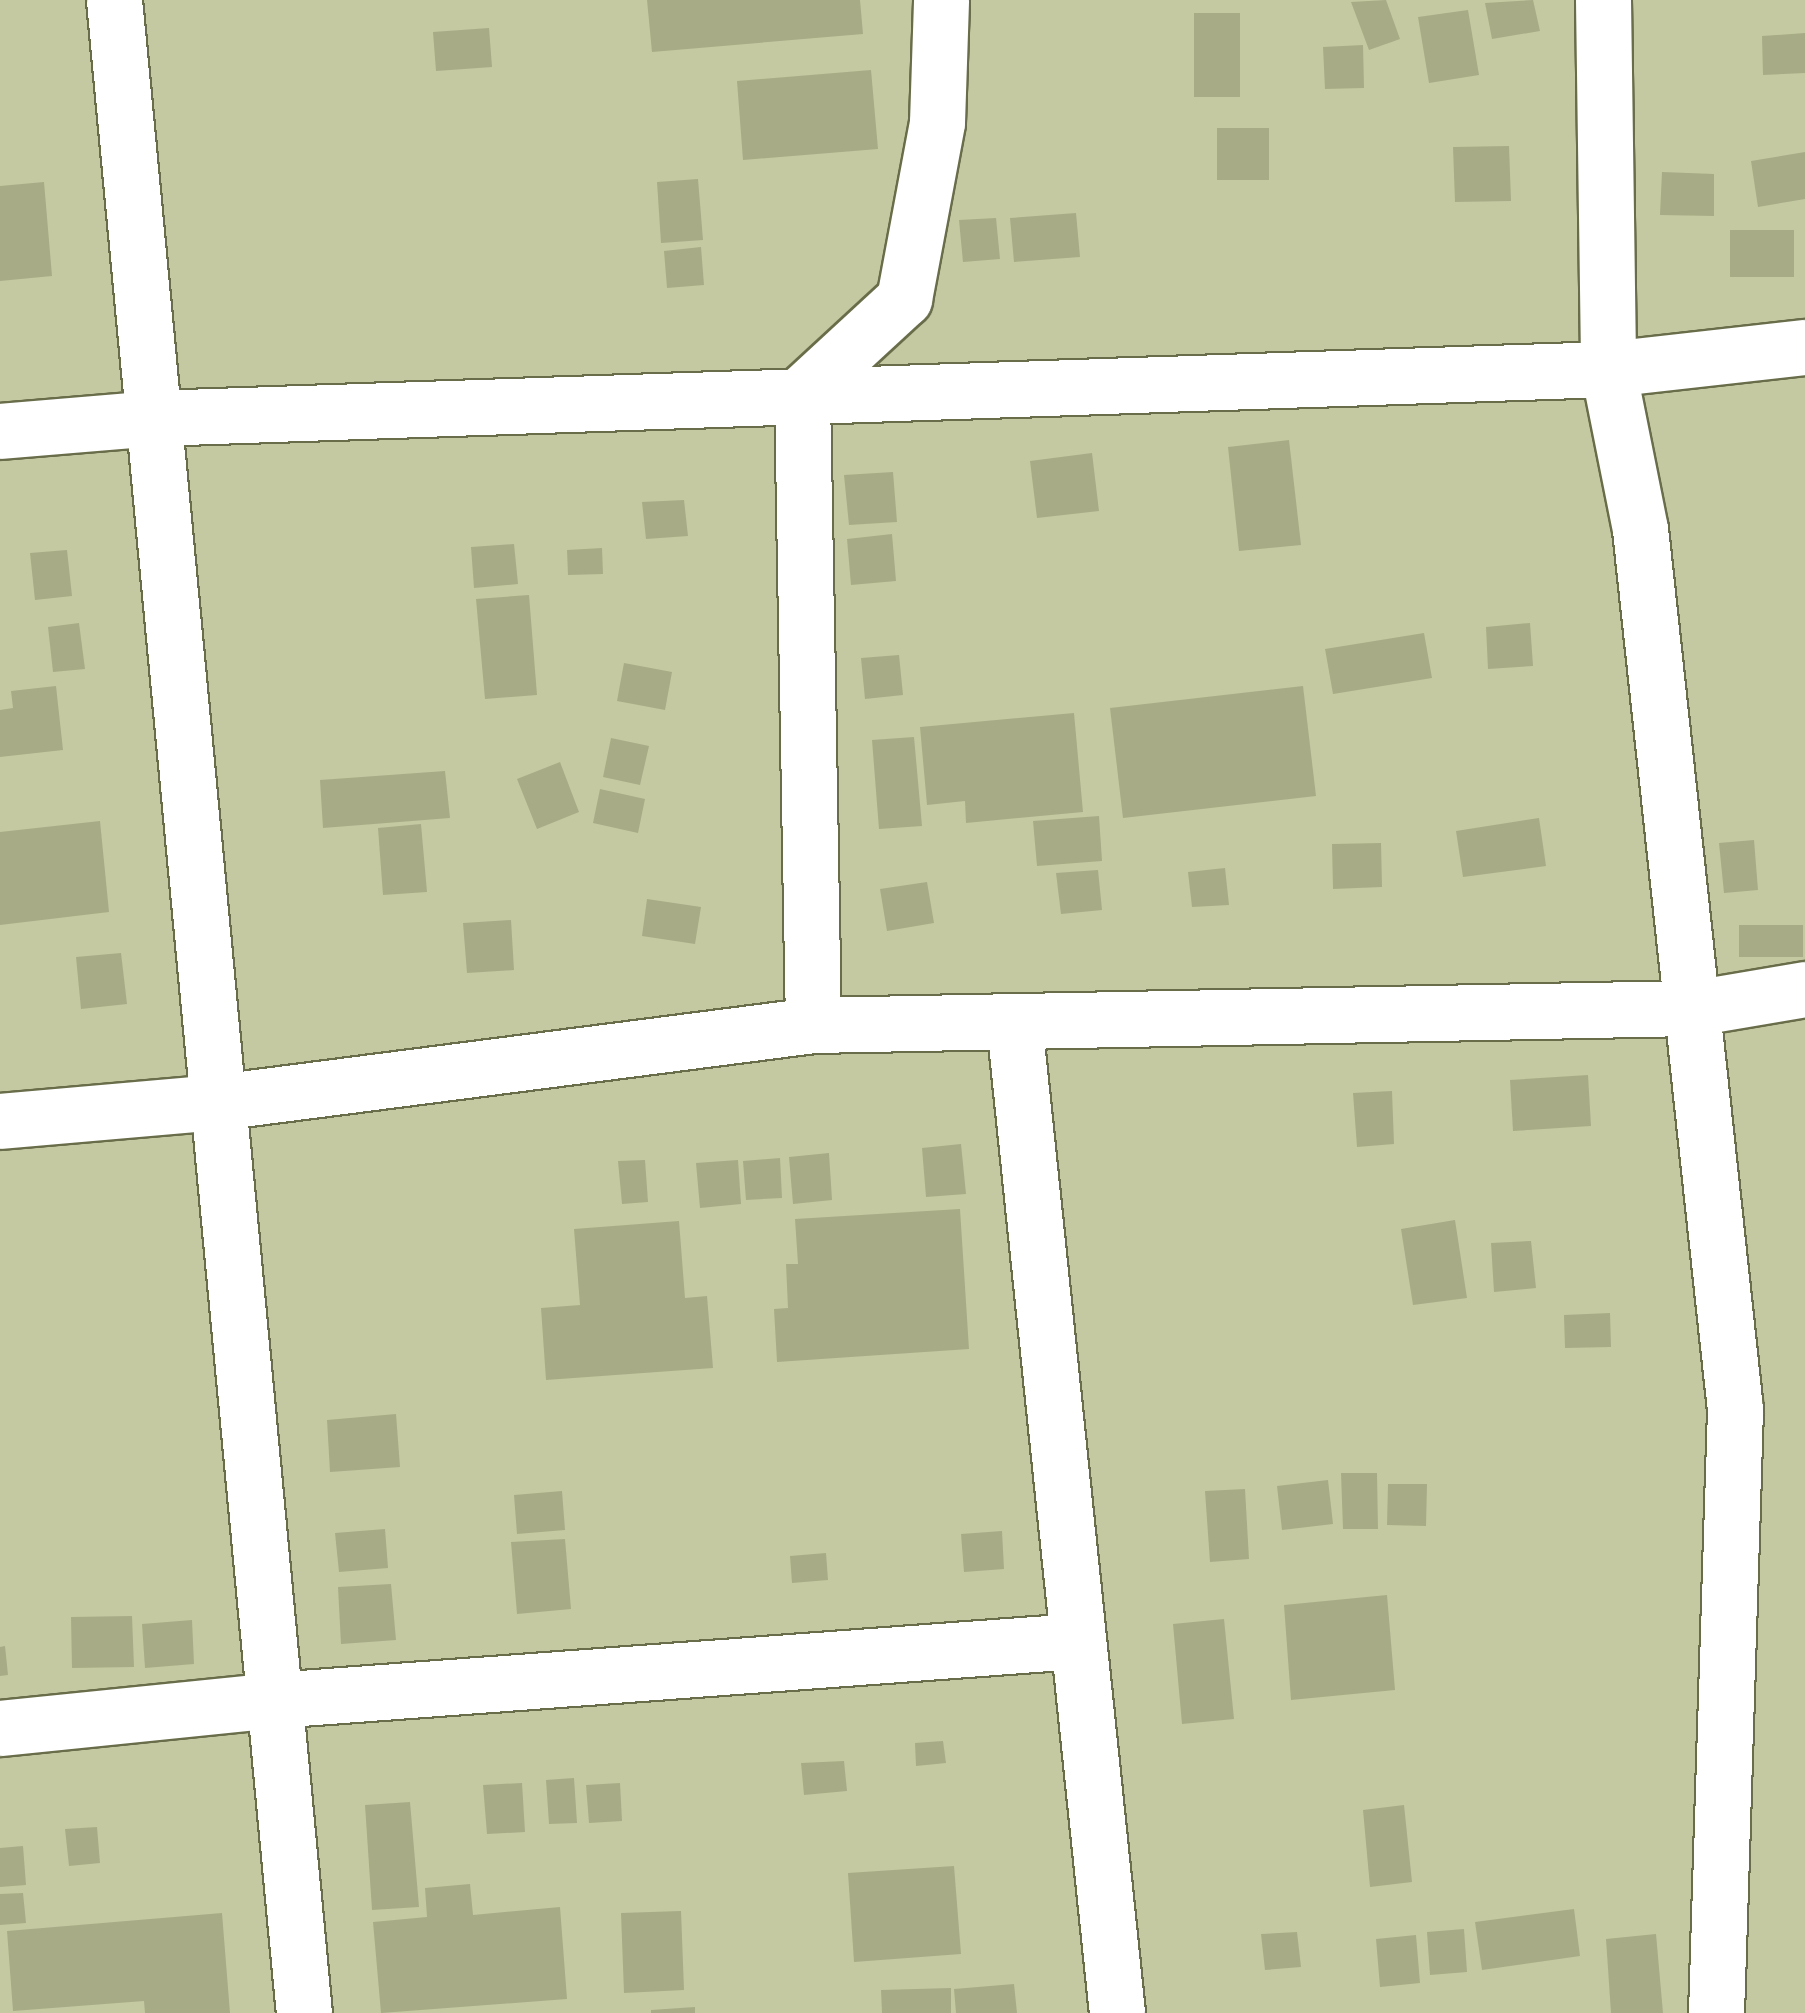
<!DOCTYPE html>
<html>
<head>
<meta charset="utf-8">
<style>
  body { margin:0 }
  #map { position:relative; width:1805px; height:2013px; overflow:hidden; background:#c4c9a2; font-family:"Open Sans",sans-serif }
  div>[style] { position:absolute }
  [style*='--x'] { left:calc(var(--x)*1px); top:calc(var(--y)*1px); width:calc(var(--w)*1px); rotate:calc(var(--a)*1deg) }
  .building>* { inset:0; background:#a8ac86 }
  .roads { filter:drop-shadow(2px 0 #696d49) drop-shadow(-2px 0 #696d49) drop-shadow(0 2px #696d49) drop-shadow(0 -2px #696d49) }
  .minor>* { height:55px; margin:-27.5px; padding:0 27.5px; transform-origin:27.5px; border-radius:27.5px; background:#fff }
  span { translate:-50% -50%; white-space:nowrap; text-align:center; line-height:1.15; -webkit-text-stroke:8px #d1d6ae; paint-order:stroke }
</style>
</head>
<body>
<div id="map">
  <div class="building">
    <i style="clip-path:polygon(647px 0,860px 0,863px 34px,652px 52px)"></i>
    <i style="clip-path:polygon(1386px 0,1400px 39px,1369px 50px,1351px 2px)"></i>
    <i style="clip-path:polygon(1533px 0,1540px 31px,1492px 39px,1485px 3px)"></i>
    <i style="clip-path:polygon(1468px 10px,1479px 75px,1429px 83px,1418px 17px)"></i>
    <i style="clip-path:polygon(1194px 13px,1240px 13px,1240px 97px,1194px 97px)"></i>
    <i style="clip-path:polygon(489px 28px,492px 67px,436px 71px,433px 32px)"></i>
    <i style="clip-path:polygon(1805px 33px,1805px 73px,1763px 75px,1762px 36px)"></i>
    <i style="clip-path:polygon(1363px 45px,1364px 88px,1325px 89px,1323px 47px)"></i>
    <i style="clip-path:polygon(871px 70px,878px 149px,743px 160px,737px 81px)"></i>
    <i style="clip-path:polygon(1217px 128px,1269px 128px,1269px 180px,1217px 180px)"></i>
    <i style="clip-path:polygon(1509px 146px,1511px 201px,1455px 202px,1453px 147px)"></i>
    <i style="clip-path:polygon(1805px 152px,1805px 199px,1758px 207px,1751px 161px)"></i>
    <i style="clip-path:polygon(1662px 172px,1714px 174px,1714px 216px,1660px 215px)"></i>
    <i style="clip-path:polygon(698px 179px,703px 240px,661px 243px,657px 182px)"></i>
    <i style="clip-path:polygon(44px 182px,52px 276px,0 281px,0 186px)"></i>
    <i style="clip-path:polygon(1076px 213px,1080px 257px,1014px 262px,1010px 218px)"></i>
    <i style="clip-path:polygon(996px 218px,1000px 259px,963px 262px,959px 220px)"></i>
    <i style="clip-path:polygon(1730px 230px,1794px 230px,1794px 277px,1730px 277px)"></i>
    <i style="clip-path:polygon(701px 247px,704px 285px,667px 288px,664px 251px)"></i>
    <i style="clip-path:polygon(1289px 440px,1301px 545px,1239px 551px,1228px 447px)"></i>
    <i style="clip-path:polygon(1092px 453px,1099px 511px,1037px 518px,1030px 461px)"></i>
    <i style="clip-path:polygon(893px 472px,897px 522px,849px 525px,844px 475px)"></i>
    <i style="clip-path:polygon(684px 500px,688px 536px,646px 539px,642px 502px)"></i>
    <i style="clip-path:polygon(892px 534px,896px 581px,851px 585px,847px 539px)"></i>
    <i style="clip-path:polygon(514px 544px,518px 584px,474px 588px,471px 547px)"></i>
    <i style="clip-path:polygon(602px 548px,603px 574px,568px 575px,567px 550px)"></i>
    <i style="clip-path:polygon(67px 550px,72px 596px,35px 600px,30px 553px)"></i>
    <i style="clip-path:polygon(529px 595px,537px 695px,485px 699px,476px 599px)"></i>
    <i style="clip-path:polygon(79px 623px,85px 669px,53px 672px,48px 627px)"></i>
    <i style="clip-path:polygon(1530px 623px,1533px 666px,1488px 669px,1486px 627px)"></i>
    <i style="clip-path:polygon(1424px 633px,1432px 678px,1333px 694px,1325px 649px)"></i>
    <i style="clip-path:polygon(899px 655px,903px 695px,865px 699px,861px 658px)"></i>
    <i style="clip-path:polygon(624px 663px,672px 672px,665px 710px,617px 701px)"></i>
    <i style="clip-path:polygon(56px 686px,63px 750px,0 757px,0 710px,13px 708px,11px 691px)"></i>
    <i style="clip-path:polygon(1303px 686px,1316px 796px,1123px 818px,1110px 708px)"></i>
    <i style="clip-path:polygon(1074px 713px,1083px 812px,966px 823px,965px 801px,927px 805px,920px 727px)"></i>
    <i style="clip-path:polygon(914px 737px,922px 826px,879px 829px,872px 740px)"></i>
    <i style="clip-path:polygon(611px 738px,649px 746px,640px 785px,603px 777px)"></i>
    <i style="clip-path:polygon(560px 762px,579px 812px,537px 829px,517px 779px)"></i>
    <i style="clip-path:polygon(445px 771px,450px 818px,323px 828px,320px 780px)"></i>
    <i style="clip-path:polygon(600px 789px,645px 799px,638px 833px,593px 823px)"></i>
    <i style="clip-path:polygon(1099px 816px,1102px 861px,1037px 866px,1033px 821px)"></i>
    <i style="clip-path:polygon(1539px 818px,1546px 866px,1463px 877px,1456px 831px)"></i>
    <i style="clip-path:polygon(100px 821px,109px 912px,0 925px,0 832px)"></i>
    <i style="clip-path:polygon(421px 824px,427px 892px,383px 895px,378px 828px)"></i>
    <i style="clip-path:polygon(1754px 840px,1758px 890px,1724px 893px,1719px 843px)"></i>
    <i style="clip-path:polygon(1381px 843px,1382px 887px,1333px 889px,1332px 844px)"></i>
    <i style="clip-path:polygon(1225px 868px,1229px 905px,1192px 907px,1188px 872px)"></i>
    <i style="clip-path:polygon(1098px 870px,1102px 910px,1061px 914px,1056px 873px)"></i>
    <i style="clip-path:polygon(927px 882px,934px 923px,887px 931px,880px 889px)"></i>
    <i style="clip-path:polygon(647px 899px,701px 907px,695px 944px,642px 936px)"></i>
    <i style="clip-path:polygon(511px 920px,514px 970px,467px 973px,463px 923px)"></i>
    <i style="clip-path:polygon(1739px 925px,1803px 925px,1803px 957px,1739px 957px)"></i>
    <i style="clip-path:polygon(121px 953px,127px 1004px,81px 1009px,76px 957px)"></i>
    <i style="clip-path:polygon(1588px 1075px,1591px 1126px,1513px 1131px,1510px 1080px)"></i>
    <i style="clip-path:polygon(1392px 1091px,1394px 1144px,1357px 1147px,1353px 1093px)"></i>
    <i style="clip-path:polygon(961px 1144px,966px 1194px,926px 1197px,922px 1148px)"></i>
    <i style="clip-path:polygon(829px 1153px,832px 1200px,793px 1204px,789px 1157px)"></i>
    <i style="clip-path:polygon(780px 1158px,782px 1198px,746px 1200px,743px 1161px)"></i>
    <i style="clip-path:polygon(645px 1160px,648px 1202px,622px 1204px,618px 1161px)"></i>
    <i style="clip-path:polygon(738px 1160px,741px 1204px,700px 1208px,696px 1163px)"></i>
    <i style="clip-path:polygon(960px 1209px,969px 1349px,777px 1362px,774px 1309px,788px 1308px,786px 1264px,798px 1264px,795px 1219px)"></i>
    <i style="clip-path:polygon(1455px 1220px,1467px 1298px,1413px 1305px,1401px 1229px)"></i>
    <i style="clip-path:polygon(679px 1221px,685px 1298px,707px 1296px,713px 1368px,546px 1380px,541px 1308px,580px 1305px,574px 1229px)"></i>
    <i style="clip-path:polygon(1531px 1241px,1536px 1288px,1494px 1292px,1491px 1243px)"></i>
    <i style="clip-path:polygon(1610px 1313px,1611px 1347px,1565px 1348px,1564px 1315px)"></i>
    <i style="clip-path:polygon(396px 1414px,400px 1467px,330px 1472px,327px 1420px)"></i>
    <i style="clip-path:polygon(1341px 1473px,1377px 1473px,1378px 1529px,1343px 1529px)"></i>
    <i style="clip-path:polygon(1328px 1480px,1333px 1524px,1282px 1530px,1277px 1486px)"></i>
    <i style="clip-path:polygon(1388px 1484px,1427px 1484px,1426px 1526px,1387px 1525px)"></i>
    <i style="clip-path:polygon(1245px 1489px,1249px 1559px,1210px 1562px,1205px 1491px)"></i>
    <i style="clip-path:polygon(562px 1491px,565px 1530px,517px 1534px,514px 1495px)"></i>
    <i style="clip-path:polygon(385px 1529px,388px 1568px,339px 1572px,335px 1533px)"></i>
    <i style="clip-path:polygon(1002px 1531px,1004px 1569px,964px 1572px,961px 1534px)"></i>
    <i style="clip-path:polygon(565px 1539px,571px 1609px,517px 1614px,511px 1542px)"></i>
    <i style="clip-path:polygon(826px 1553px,828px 1580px,792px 1583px,790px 1556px)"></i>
    <i style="clip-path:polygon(391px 1584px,396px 1640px,341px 1644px,338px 1587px)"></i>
    <i style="clip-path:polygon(1387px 1595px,1395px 1690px,1291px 1700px,1284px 1605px)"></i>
    <i style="clip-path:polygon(132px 1616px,134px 1667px,72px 1668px,71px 1617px)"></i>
    <i style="clip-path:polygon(1224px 1619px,1234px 1719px,1182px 1724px,1173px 1624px)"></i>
    <i style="clip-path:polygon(192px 1620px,194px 1664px,145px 1668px,142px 1624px)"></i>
    <i style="clip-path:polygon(5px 1646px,8px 1675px,0 1676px,0 1647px)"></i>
    <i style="clip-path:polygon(943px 1741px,946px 1763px,916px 1766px,915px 1743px)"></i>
    <i style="clip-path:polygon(844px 1761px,847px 1791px,804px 1795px,801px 1763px)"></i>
    <i style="clip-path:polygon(574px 1778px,577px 1823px,549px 1824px,546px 1780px)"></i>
    <i style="clip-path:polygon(522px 1783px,525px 1832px,487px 1834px,483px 1785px)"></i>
    <i style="clip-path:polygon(620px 1783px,622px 1821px,589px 1823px,586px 1785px)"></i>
    <i style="clip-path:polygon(410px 1802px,419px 1907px,372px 1910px,365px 1805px)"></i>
    <i style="clip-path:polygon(1404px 1805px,1412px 1882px,1370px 1887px,1363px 1810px)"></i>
    <i style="clip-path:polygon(97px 1827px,100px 1863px,69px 1866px,65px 1829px)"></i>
    <i style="clip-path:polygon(23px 1846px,26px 1885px,0 1887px,0 1848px)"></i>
    <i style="clip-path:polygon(954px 1866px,961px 1954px,854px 1962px,848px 1873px)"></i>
    <i style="clip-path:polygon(470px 1884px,473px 1915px,560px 1907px,567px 1999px,381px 2013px,373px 1922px,427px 1917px,425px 1888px)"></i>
    <i style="clip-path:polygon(23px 1893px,26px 1923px,0 1925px,0 1894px)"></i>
    <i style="clip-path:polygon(1574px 1909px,1580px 1956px,1482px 1970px,1475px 1922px)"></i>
    <i style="clip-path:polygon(681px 1911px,684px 1990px,624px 1993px,621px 1913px)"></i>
    <i style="clip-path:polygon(222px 1913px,230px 2013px,145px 2013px,144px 2001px,13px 2011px,7px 1931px)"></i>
    <i style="clip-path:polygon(1464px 1929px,1467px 1972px,1430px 1975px,1427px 1932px)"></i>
    <i style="clip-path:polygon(1297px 1932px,1301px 1967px,1265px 1970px,1261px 1934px)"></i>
    <i style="clip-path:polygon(1656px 1934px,1663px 2013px,1611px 2013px,1606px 1939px)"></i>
    <i style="clip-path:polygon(1416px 1935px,1420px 1983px,1380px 1987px,1376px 1939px)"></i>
    <i style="clip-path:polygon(1014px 1984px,1017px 2013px,956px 2013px,954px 1989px)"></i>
    <i style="clip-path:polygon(951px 1988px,951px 2013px,882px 2013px,881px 1990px)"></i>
    <i style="clip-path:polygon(695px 2007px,695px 2013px,651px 2013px,651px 2010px)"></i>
  </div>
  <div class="roads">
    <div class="minor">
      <i style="--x:114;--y:0;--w:2022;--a:84.61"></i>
      <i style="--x:1603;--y:0;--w:369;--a:89.2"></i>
      <i style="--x:1608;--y:369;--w:163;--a:78.7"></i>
      <i style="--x:1640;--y:529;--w:885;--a:83.84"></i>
      <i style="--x:1735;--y:1409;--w:604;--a:91.8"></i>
      <i style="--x:0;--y:431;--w:155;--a:-4.8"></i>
      <i style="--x:154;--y:418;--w:1455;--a:-1.93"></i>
      <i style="--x:1608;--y:369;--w:198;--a:-6.4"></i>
      <i style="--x:1014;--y:1023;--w:995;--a:84.06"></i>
      <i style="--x:813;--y:1025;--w:632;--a:-91"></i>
      <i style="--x:802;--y:393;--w:139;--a:-42.7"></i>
      <i style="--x:904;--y:299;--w:180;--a:-79.4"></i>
      <i style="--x:937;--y:122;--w:122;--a:-88.1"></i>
      <i style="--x:0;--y:1121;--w:219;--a:-5"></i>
      <i style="--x:218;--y:1102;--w:600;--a:-7.37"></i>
      <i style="--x:813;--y:1025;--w:880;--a:-1.11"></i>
      <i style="--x:1693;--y:1008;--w:114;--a:-9.6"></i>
      <i style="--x:0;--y:1728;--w:275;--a:-5.8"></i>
      <i style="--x:274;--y:1700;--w:803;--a:-4.21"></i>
    </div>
  </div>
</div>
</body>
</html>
